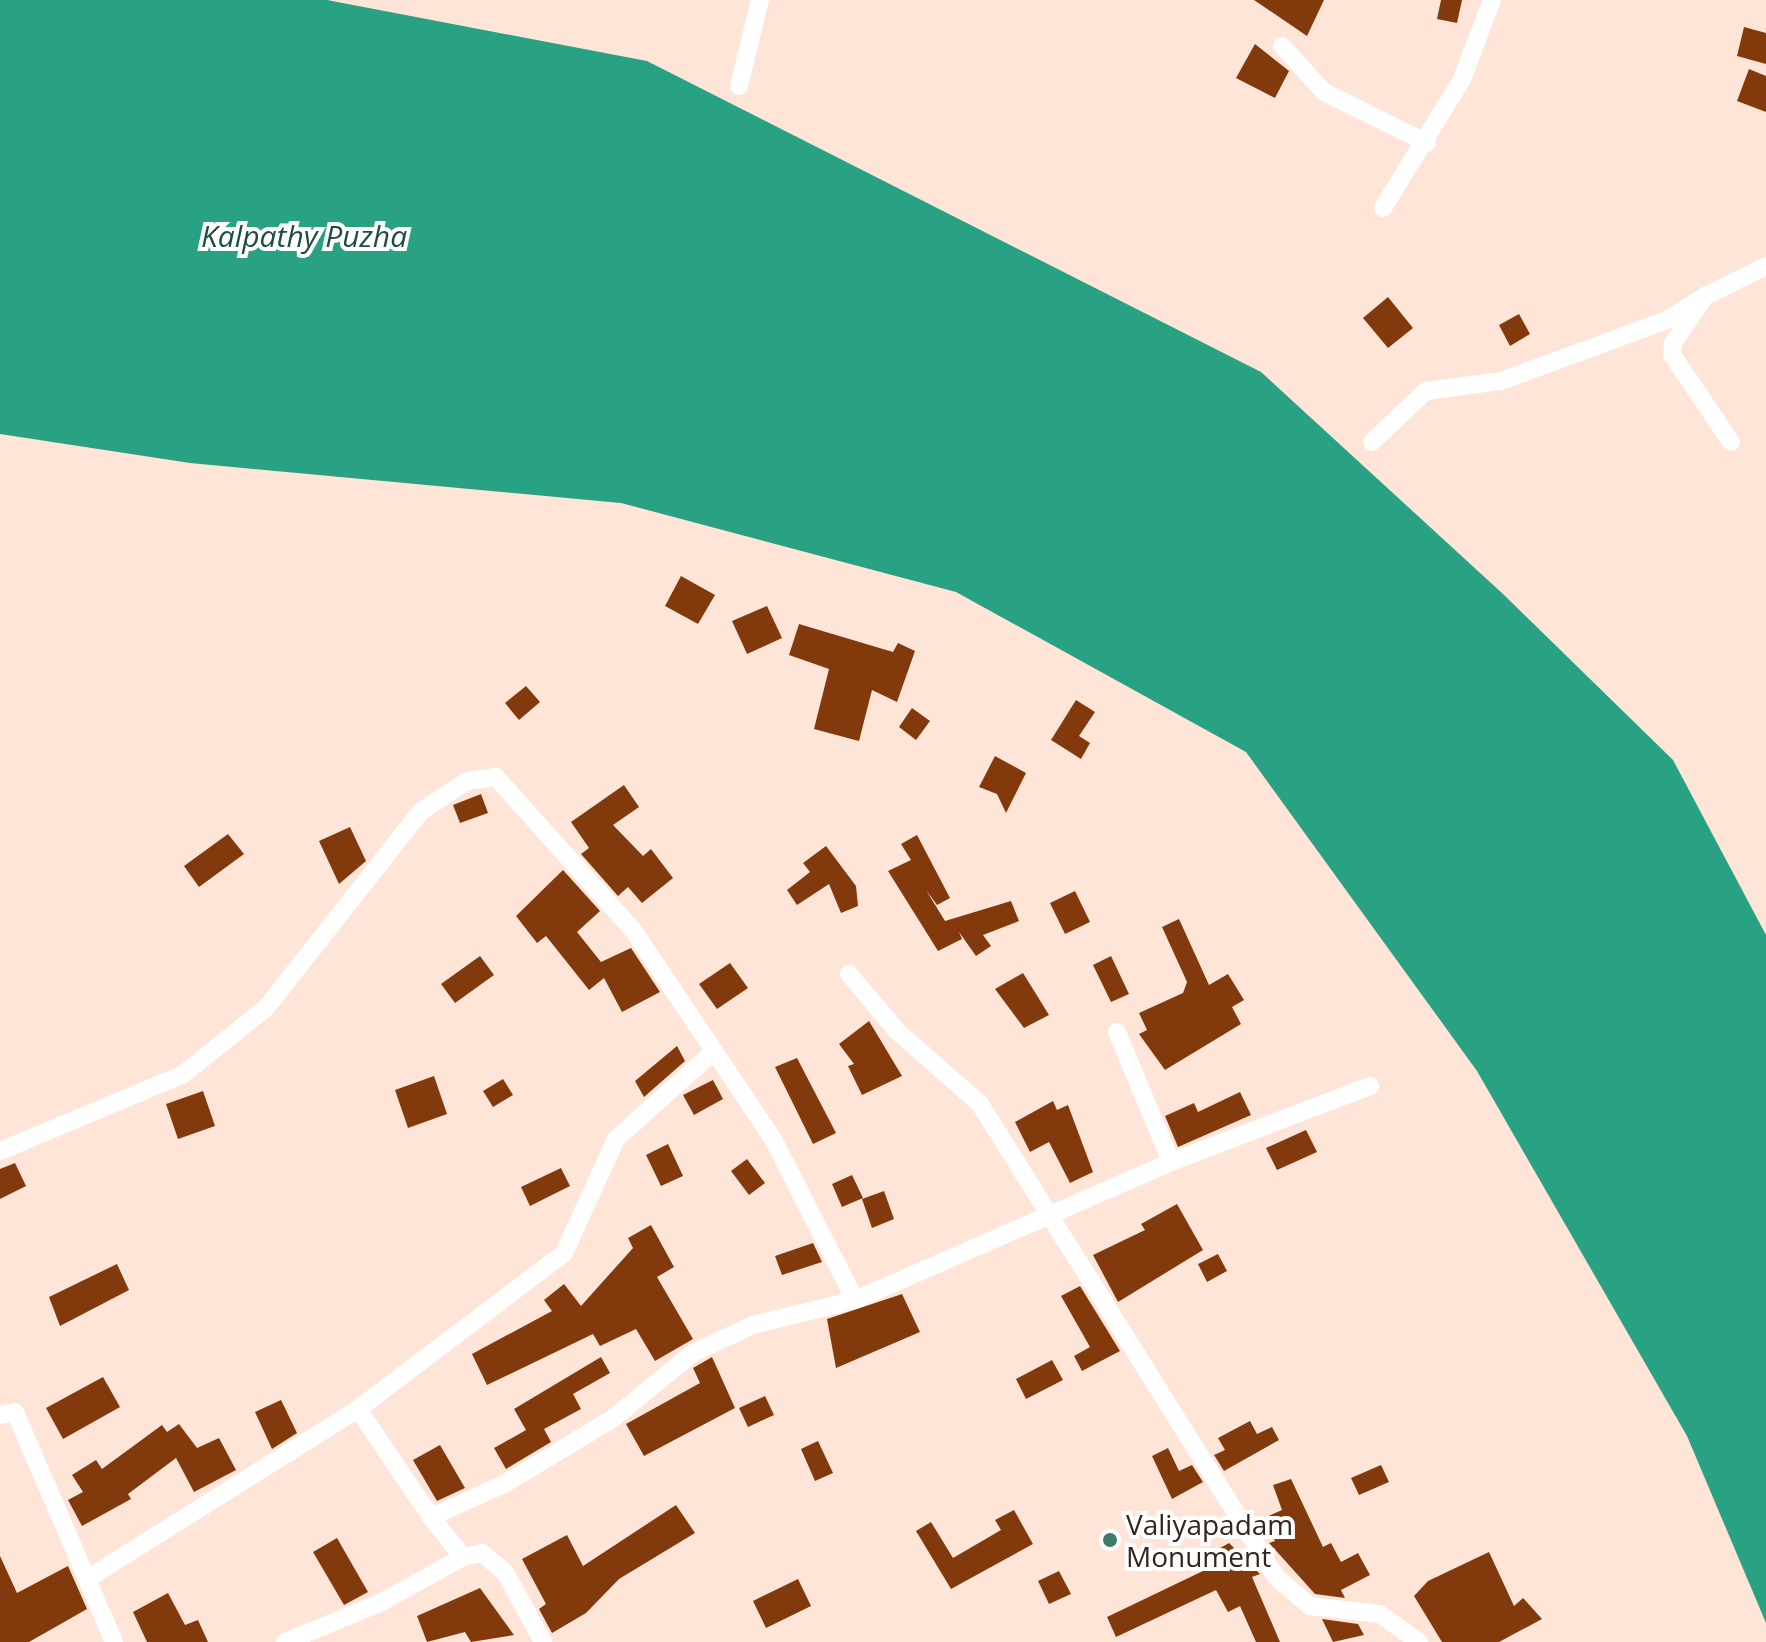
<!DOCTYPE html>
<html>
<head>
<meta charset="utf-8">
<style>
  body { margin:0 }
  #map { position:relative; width:1766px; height:1642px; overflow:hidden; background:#ffe4d8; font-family:"Open Sans",sans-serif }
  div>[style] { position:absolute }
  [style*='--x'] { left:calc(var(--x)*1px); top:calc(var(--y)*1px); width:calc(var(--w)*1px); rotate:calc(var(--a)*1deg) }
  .water>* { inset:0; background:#29a284 }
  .building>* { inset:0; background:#823a0c }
  .minor>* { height:18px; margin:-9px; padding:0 9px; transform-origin:9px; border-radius:9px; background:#fff }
  .dots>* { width:22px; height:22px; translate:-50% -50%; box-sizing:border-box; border:4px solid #fff; border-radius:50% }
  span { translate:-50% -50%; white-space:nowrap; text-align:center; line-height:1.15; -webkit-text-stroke:8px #fff; paint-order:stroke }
  .poi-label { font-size:28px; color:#31251f }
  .left { translate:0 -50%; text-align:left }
  .water-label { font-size:30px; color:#1e4e40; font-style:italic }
</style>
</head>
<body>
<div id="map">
  <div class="water">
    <i style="clip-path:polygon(0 0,327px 0,647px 61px,1261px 372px,1503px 594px,1673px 760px,1766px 935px,1766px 1623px,1687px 1436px,1477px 1071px,1246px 752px,956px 592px,621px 503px,190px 463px,0 434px)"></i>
  </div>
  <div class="building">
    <i style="clip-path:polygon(1254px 0,1324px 0,1307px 36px)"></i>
    <i style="clip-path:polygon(1441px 0,1462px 0,1457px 23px,1437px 19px)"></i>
    <i style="clip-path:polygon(1744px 27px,1766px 33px,1766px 64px,1737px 56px)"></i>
    <i style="clip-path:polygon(1255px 44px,1289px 71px,1275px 98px,1236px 78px)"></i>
    <i style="clip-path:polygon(1749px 69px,1766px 76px,1766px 112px,1737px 101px)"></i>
    <i style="clip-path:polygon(1388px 297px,1413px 328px,1388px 348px,1363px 318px)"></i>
    <i style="clip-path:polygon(1519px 314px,1530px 334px,1510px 346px,1499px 325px)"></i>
    <i style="clip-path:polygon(681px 576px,715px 595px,698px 624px,665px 606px)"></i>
    <i style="clip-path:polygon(767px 606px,782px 638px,747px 654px,732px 621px)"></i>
    <i style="clip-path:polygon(799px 624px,893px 652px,898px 643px,915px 651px,897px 702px,872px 690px,859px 741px,814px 729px,829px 669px,789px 655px)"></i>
    <i style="clip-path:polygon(526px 686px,540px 702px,519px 720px,505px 703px)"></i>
    <i style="clip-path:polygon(1076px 700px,1095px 712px,1079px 736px,1090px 743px,1081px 759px,1051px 740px)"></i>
    <i style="clip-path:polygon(912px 708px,930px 721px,916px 740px,899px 727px)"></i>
    <i style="clip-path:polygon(995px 756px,1026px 773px,1006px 813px,997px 794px,979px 787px)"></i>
    <i style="clip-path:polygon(624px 785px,639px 807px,613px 825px,643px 856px,651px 849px,673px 878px,642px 903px,628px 887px,618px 896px,581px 854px,589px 848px,571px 822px)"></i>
    <i style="clip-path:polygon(481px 794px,488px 813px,460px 823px,453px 805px)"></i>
    <i style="clip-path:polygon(350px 827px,366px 861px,339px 884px,319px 841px)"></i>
    <i style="clip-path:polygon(228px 834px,244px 854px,199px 887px,184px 866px)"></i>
    <i style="clip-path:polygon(917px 835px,950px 898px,937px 905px,926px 890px,945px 921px,1011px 901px,1019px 921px,983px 935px,991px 946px,976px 956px,959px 932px,962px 939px,938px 951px,888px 871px,911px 860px,901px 844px)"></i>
    <i style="clip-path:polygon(826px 846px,856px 886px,858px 906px,841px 913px,829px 884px,797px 905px,787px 890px,810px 872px,803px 863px)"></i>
    <i style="clip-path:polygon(563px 870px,600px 911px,577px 932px,601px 962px,631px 948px,660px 992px,622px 1012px,604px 978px,589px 990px,546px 936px,537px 943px,516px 916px)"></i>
    <i style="clip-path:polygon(1075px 891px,1090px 922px,1065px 934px,1050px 903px)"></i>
    <i style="clip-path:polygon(1179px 919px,1209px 985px,1228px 974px,1244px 1000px,1232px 1007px,1241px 1024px,1165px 1070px,1139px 1034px,1147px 1030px,1139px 1013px,1183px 993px,1187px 982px,1162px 927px)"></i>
    <i style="clip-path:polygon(480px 956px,494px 975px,455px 1003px,441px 984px)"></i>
    <i style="clip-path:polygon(1111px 956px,1129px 994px,1111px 1002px,1093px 965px)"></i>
    <i style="clip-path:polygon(730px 963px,748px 988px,717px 1009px,699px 984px)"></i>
    <i style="clip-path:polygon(1023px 973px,1049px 1015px,1024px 1028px,995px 989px)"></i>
    <i style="clip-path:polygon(869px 1021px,902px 1076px,862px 1095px,848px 1066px,854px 1064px,839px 1044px)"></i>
    <i style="clip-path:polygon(677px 1046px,685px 1061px,644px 1097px,635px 1081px)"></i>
    <i style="clip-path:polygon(797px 1058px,836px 1133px,813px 1144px,775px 1067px)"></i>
    <i style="clip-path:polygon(434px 1076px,447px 1114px,408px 1128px,395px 1090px)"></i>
    <i style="clip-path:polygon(503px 1079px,513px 1095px,493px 1107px,483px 1091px)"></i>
    <i style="clip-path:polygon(713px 1080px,723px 1099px,694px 1115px,683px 1095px)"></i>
    <i style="clip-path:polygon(203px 1091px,215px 1126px,178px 1139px,166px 1104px)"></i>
    <i style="clip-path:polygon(1240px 1092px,1251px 1115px,1178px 1147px,1165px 1116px,1194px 1103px,1198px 1112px)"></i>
    <i style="clip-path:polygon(1053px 1101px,1057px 1110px,1068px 1105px,1093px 1172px,1070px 1183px,1049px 1142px,1030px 1152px,1015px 1122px)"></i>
    <i style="clip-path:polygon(1306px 1130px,1317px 1152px,1277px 1170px,1266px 1148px)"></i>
    <i style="clip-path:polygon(668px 1144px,683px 1176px,661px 1186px,646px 1155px)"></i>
    <i style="clip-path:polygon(747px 1159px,765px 1183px,749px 1195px,731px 1171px)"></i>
    <i style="clip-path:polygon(15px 1163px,26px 1186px,0 1199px,0 1169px)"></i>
    <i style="clip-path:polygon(561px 1168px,570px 1186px,530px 1206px,521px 1187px)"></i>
    <i style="clip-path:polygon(852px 1175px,863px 1198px,842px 1207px,832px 1184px)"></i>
    <i style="clip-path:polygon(884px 1191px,894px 1219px,872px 1228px,862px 1199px)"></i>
    <i style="clip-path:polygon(1177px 1204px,1203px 1250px,1118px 1302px,1093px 1255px,1145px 1230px,1141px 1224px)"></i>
    <i style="clip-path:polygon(651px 1225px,674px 1267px,657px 1277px,693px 1339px,655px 1361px,636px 1329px,600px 1346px,593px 1334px,487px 1385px,472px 1354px,552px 1311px,544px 1300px,564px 1284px,581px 1306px,633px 1248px,628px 1238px)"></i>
    <i style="clip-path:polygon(813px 1243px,822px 1262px,782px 1275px,775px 1256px)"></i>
    <i style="clip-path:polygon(1218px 1254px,1227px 1271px,1207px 1282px,1198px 1264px)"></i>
    <i style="clip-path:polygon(117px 1264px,129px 1290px,60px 1326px,49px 1297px)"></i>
    <i style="clip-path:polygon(1080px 1286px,1120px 1351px,1082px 1371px,1074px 1356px,1090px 1347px,1061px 1296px)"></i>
    <i style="clip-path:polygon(902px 1294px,920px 1332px,836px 1368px,827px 1319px)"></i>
    <i style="clip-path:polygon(601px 1357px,610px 1373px,573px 1394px,581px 1409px,544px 1429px,551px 1442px,506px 1469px,494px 1448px,526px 1430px,514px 1409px)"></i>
    <i style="clip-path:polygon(712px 1357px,735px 1408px,644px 1456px,626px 1424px,700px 1383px,693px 1368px)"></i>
    <i style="clip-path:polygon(1052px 1360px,1063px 1380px,1026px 1399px,1016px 1379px)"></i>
    <i style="clip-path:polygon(103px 1377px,120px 1407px,63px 1439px,46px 1408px)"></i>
    <i style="clip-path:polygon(765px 1396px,774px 1415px,748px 1427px,739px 1408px)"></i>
    <i style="clip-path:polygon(281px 1400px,297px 1433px,272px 1449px,255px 1412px)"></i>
    <i style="clip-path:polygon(1250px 1421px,1257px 1434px,1272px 1427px,1279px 1440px,1224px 1471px,1214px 1455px,1225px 1450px,1218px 1438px)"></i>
    <i style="clip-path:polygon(179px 1424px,197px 1448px,219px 1438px,236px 1470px,194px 1492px,176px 1458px,128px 1494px,131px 1499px,82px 1526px,68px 1500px,83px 1492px,72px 1475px,96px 1460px,102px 1469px,162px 1425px,167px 1432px)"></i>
    <i style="clip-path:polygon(818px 1441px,833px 1473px,815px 1481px,801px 1449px)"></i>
    <i style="clip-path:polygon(440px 1445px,465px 1488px,437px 1501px,413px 1460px)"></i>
    <i style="clip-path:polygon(1168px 1448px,1179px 1471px,1192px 1465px,1203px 1482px,1172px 1499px,1152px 1456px)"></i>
    <i style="clip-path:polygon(1381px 1465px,1389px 1482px,1359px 1495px,1351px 1478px)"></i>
    <i style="clip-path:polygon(1291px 1479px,1323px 1547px,1331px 1543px,1341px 1562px,1358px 1553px,1370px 1575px,1341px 1590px,1345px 1598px,1315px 1594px,1269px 1543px,1275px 1541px,1264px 1518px,1282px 1510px,1273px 1485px)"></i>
    <i style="clip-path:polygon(676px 1505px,695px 1533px,619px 1579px,586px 1613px,552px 1633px,539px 1609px,546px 1604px,522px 1559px,567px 1535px,583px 1566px)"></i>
    <i style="clip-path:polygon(1014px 1510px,1033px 1544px,951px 1589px,916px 1531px,931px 1522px,953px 1558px,1001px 1530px,995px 1520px)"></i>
    <i style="clip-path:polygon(337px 1538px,368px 1592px,344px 1605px,313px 1552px)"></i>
    <i style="clip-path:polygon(1229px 1543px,1260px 1574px,1252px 1577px,1280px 1642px,1256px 1642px,1240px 1606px,1228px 1612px,1216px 1590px,1116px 1637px,1107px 1617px,1205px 1570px,1199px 1560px)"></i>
    <i style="clip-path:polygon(1489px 1552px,1514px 1606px,1523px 1598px,1542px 1619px,1499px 1642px,1442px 1642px,1414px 1596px,1428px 1581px)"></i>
    <i style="clip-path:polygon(0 1556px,17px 1593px,68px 1566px,87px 1609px,29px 1642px,0 1642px)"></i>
    <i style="clip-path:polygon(1059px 1571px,1071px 1594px,1049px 1604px,1038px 1581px)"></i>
    <i style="clip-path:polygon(798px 1579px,811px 1606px,766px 1628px,753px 1601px)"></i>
    <i style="clip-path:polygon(480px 1588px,514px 1635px,471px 1642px,465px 1632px,427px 1642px,417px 1616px)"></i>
    <i style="clip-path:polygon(168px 1593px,185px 1625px,198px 1620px,208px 1642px,147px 1642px,133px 1612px)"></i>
    <i style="clip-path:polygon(1322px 1619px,1358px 1624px,1364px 1635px,1333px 1642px)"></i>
  </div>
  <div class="minor">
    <i style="--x:1282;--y:46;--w:62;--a:47.6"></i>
    <i style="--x:1324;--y:92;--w:115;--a:26.3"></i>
    <i style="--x:739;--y:86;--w:89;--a:-76.3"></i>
    <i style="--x:1383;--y:208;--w:151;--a:-58.5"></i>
    <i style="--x:1462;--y:79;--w:85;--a:-69.2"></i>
    <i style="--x:1372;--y:442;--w:74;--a:-43.4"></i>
    <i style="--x:1426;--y:391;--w:76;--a:-7.6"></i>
    <i style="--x:1501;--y:381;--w:177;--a:-20.2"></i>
    <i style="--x:1667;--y:320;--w:45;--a:-32.3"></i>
    <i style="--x:1731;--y:442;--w:105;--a:-124.1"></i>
    <i style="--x:1672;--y:355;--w:12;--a:-85"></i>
    <i style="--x:1673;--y:343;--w:57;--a:-55.8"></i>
    <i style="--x:1705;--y:296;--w:68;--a:-26.2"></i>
    <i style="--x:849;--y:974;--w:75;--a:49.9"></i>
    <i style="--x:897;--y:1031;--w:111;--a:41.3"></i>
    <i style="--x:980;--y:1104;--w:558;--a:57.96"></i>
    <i style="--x:1276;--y:1577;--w:45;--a:40.5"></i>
    <i style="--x:1310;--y:1606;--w:70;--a:6.5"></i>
    <i style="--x:1380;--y:1614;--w:48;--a:35.7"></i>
    <i style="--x:1117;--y:1032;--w:141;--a:67.4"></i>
    <i style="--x:0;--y:1151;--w:197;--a:-22.7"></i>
    <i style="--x:182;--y:1075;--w:107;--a:-38.6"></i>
    <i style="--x:266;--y:1008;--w:249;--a:-51.8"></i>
    <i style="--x:420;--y:812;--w:56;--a:-33.4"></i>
    <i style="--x:467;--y:781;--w:29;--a:-8"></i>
    <i style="--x:496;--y:777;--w:205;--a:48.2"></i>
    <i style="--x:633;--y:930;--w:254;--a:56.2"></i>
    <i style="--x:774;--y:1141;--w:178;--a:63"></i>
    <i style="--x:855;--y:1300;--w:105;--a:166.2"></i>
    <i style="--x:753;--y:1325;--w:66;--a:155"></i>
    <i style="--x:693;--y:1353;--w:104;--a:140.8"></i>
    <i style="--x:612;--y:1419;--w:124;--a:148.9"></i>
    <i style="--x:506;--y:1483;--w:82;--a:155.6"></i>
    <i style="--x:431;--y:1517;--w:130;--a:-124.1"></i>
    <i style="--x:358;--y:1409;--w:320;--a:147.9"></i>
    <i style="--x:855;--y:1300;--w:345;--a:-23.6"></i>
    <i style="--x:1171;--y:1162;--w:213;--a:-20.9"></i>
    <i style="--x:358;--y:1409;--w:258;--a:-37.1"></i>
    <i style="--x:564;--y:1253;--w:125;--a:-65.5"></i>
    <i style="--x:616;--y:1139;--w:129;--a:-41.9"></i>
    <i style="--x:0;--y:1415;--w:15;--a:-11"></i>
    <i style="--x:15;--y:1412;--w:250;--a:66.7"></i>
    <i style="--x:463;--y:1557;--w:19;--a:-12"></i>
    <i style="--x:482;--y:1553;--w:30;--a:40"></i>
    <i style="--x:505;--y:1572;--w:80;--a:61.5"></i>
    <i style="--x:285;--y:1642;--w:105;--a:-22.4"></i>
    <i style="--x:382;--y:1602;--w:93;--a:-29.1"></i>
    <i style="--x:463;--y:1557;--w:51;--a:-128.7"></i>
  </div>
  <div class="dots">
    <i style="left:1110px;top:1540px;background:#3e7d6b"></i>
  </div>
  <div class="poi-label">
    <span class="left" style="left:1126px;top:1540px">Valiyapadam<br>Monument</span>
  </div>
  <div class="water-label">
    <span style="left:304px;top:236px">Kalpathy Puzha</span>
  </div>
</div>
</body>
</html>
